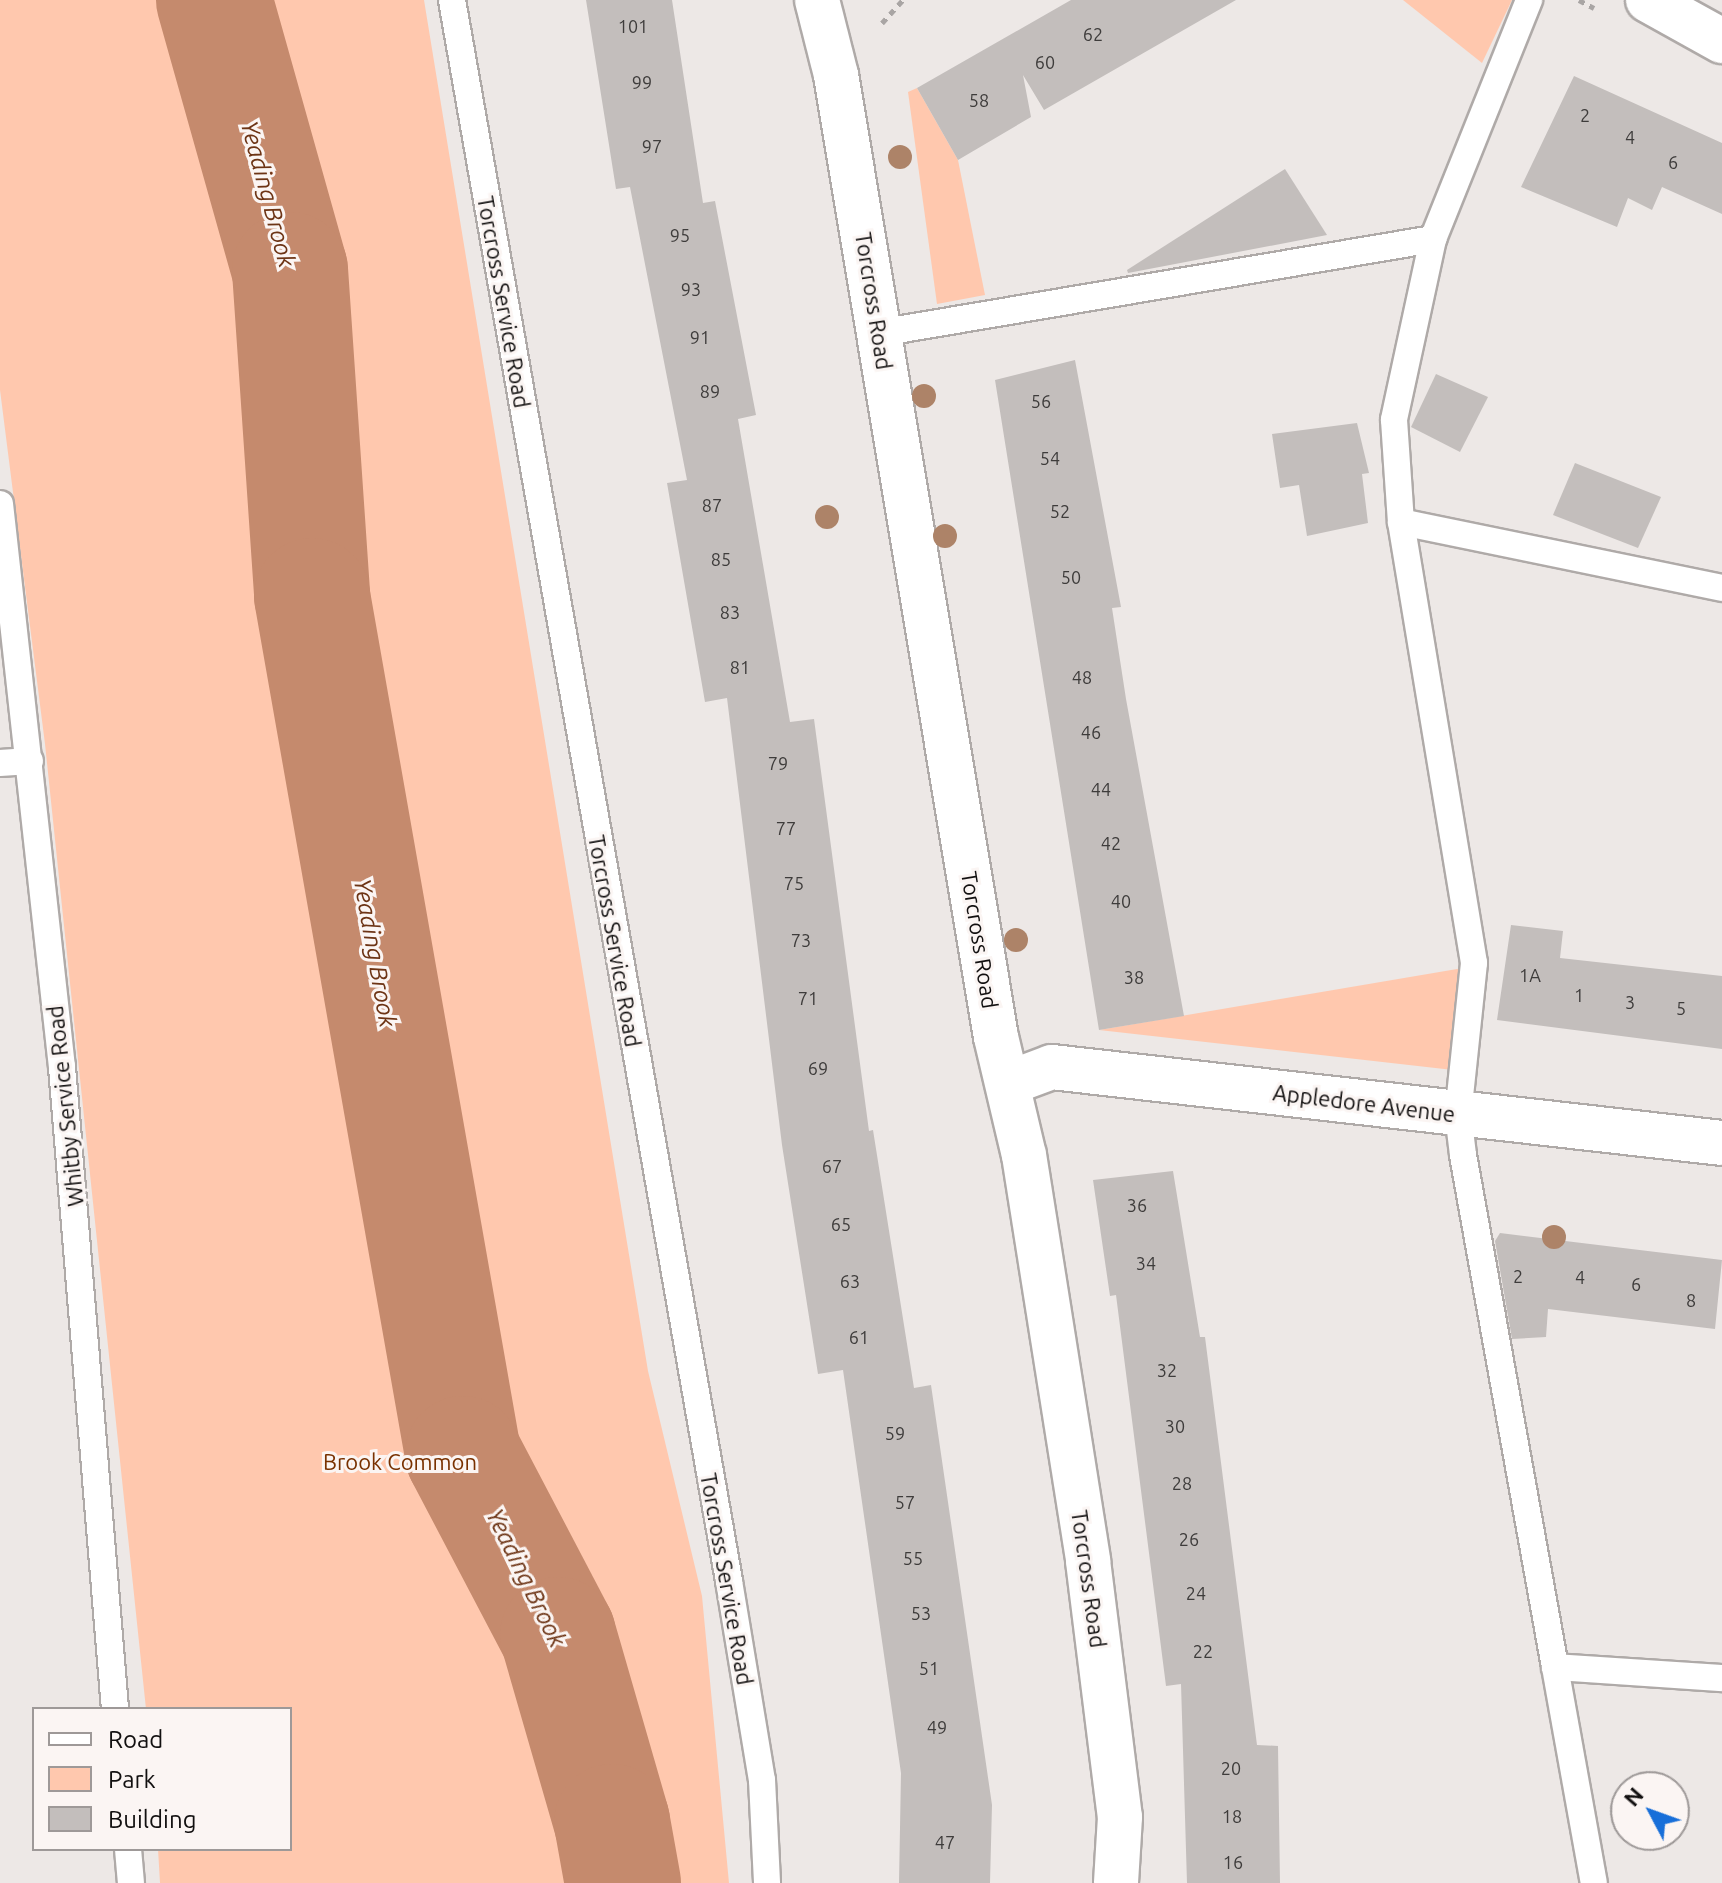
<!DOCTYPE html>
<html>
<head>
<meta charset="utf-8">
<style>
  body { margin:0 }
  #map { position:relative; width:1722px; height:1883px; overflow:hidden; background:#ede8e6; font-family:Ubuntu,sans-serif }
  div>[style] { position:absolute }
  [style*='--x'] { left:calc(var(--x)*1px); top:calc(var(--y)*1px); width:calc(var(--w)*1px); rotate:calc(var(--a)*1deg) }
  .green>* { inset:0; background:#ffc8ae }
  .river>* { height:116px; margin:-58px; padding:0 58px; transform-origin:58px; border-radius:58px; background:#c58a6d }
  .building>* { inset:0; background:#c3bebc }
  .path>* { height:5px; margin-top:-2.5px; transform-origin:0; background:repeating-linear-gradient(90deg,#a9a5a4 0 6px,transparent 0 12px) }
  .roads { filter:drop-shadow(2px 0 #afaaa8) drop-shadow(-2px 0 #afaaa8) drop-shadow(0 2px #afaaa8) drop-shadow(0 -2px #afaaa8) }
  .service>* { height:26px; margin:-13px; padding:0 13px; transform-origin:13px; border-radius:13px; background:#fff }
  .minor>* { height:44px; margin:-22px; padding:0 22px; transform-origin:22px; border-radius:22px; background:#fff }
  .trees>* { width:24px; height:24px; margin:-12px; border-radius:50%; background:#ad8368 }
  span { translate:-50% -50%; white-space:nowrap; text-align:center; line-height:1.15; -webkit-text-stroke:6px #fbf5f3; paint-order:stroke }
  .number-label { font-size:18px; color:#3e3c3b }
  .number-label span { -webkit-text-stroke-width:0 }
  .street-label { font-size:22px; color:#121010 }
  .park-label { font-size:22px; color:#793100 }
  .water-label { font-size:24px; color:#6d3415; font-style:italic }
  .legend { position:absolute; left:32px; top:1707px; width:260px; height:144px; box-sizing:border-box; background:#fbf5f3; border:2px solid #9e9998; margin:0; padding:10px 14px; list-style:none; font-size:24px; color:#121010 }
  .legend li { display:flex; align-items:center; gap:16px; height:40px }
  .legend b { width:40px; border:2px solid #9e9998 }
  .north { position:absolute; left:1610px; top:1771px; width:80px; height:80px; box-sizing:border-box; background:#fbf5f3; border:2px solid #9e9998; border-radius:50%; rotate:311deg; font-size:22px; font-weight:700; line-height:32px; text-align:center; color:#121010 }
  .north::after { content:''; display:block; margin:auto; width:28px; height:36px; background:#186fd9; clip-path:polygon(50% 0,100% 100%,50% 72%,0 100%) }
</style>
</head>
<body>
<div id="map">
  <div class="green">
    <i style="clip-path:polygon(0 0,424px 0,648px 1371px,702px 1596px,729px 1883px,160px 1883px,158px 1849px,290px 1849px,290px 1709px,146px 1709px,45px 744px,0 390px)"></i>
    <i style="clip-path:polygon(1403px 0,1512px 0,1482px 63px)"></i>
    <i style="clip-path:polygon(917px 88px,958px 160px,985px 295px,937px 304px,908px 92px)"></i>
    <i style="clip-path:polygon(1463px 968px,1453px 1070px,1099px 1030px)"></i>
  </div>
  <div class="river">
    <i style="--x:214;--y:0;--w:280;--a:74.3"></i>
    <i style="--x:290;--y:270;--w:327;--a:86.1"></i>
    <i style="--x:312;--y:596;--w:871;--a:80.02"></i>
    <i style="--x:463;--y:1454;--w:204;--a:62.3"></i>
    <i style="--x:558;--y:1635;--w:195;--a:73.9"></i>
    <i style="--x:612;--y:1822;--w:62;--a:79.8"></i>
  </div>
  <div class="building">
    <i style="clip-path:polygon(586px 0,672px 0,703px 203px,715px 201px,756px 415px,738px 419px,790px 722px,814px 719px,869px 1131px,873px 1130px,914px 1388px,931px 1385px,992px 1805px,990px 1883px,899px 1883px,901px 1773px,843px 1370px,818px 1374px,782px 1145px,727px 698px,705px 702px,667px 483px,687px 480px,630px 187px,616px 189px)"></i>
    <i style="clip-path:polygon(1071px 0,1236px 0,1044px 110px,1023px 75px,1031px 117px,958px 160px,917px 88px)"></i>
    <i style="clip-path:polygon(1574px 76px,1722px 143px,1722px 214px,1662px 187px,1652px 210px,1628px 198px,1617px 227px,1521px 187px)"></i>
    <i style="clip-path:polygon(1285px 169px,1327px 235px,1128px 273px,1127px 270px)"></i>
    <i style="clip-path:polygon(1075px 360px,1121px 607px,1112px 608px,1126px 699px,1184px 1016px,1099px 1030px,995px 380px)"></i>
    <i style="clip-path:polygon(1436px 374px,1488px 397px,1460px 452px,1411px 427px)"></i>
    <i style="clip-path:polygon(1357px 423px,1369px 473px,1362px 474px,1368px 523px,1307px 536px,1299px 485px,1280px 488px,1272px 434px)"></i>
    <i style="clip-path:polygon(1575px 463px,1661px 497px,1638px 548px,1553px 515px)"></i>
    <i style="clip-path:polygon(1511px 925px,1563px 931px,1560px 958px,1722px 976px,1722px 1049px,1497px 1020px)"></i>
    <i style="clip-path:polygon(1173px 1171px,1200px 1337px,1205px 1337px,1257px 1745px,1278px 1746px,1280px 1883px,1187px 1883px,1181px 1684px,1166px 1686px,1116px 1295px,1110px 1296px,1093px 1180px)"></i>
    <i style="clip-path:polygon(1500px 1233px,1722px 1260px,1715px 1329px,1548px 1309px,1546px 1337px,1512px 1339px,1495px 1241px)"></i>
  </div>
  <div class="path">
    <i style="--x:1579;--y:0;--w:17;--a:28"></i>
    <i style="--x:882;--y:23;--w:31;--a:-48"></i>
  </div>
  <div class="roads">
    <div class="service">
      <i style="--x:452;--y:0;--w:1605;--a:80.06"></i>
      <i style="--x:729;--y:1581;--w:202;--a:80.6"></i>
      <i style="--x:762;--y:1780;--w:103;--a:87.2"></i>
      <i style="--x:1433;--y:239;--w:185;--a:102.2"></i>
      <i style="--x:1394;--y:420;--w:102;--a:86.1"></i>
      <i style="--x:1401;--y:522;--w:447;--a:80.6"></i>
      <i style="--x:1474;--y:963;--w:152;--a:96"></i>
      <i style="--x:1458;--y:1114;--w:41;--a:83"></i>
      <i style="--x:1463;--y:1155;--w:520;--a:79.81"></i>
      <i style="--x:1555;--y:1667;--w:167;--a:3.8"></i>
      <i style="--x:879;--y:333;--w:562;--a:-9.63"></i>
      <i style="--x:1433;--y:239;--w:258;--a:-68.1"></i>
      <i style="--x:0;--y:504;--w:566;--a:83.72"></i>
      <i style="--x:62;--y:1067;--w:644;--a:85.28"></i>
      <i style="--x:1401;--y:522;--w:328;--a:11.6"></i>
      <i style="--x:0;--y:763;--w:30;--a:-4"></i>
      <i style="--x:1555;--y:1667;--w:219;--a:79.8"></i>
      <i style="--x:128;--y:1849;--w:34;--a:85"></i>
    </div>
    <div class="minor">
      <i style="--x:817;--y:0;--w:77;--a:75.8"></i>
      <i style="--x:836;--y:75;--w:975;--a:80.56"></i>
      <i style="--x:996;--y:1037;--w:121;--a:76.7"></i>
      <i style="--x:1024;--y:1155;--w:411;--a:81"></i>
      <i style="--x:1088;--y:1561;--w:258;--a:82.9"></i>
      <i style="--x:1120;--y:1817;--w:66;--a:93.5"></i>
      <i style="--x:1648;--y:0;--w:85;--a:29"></i>
      <i style="--x:1009;--y:1083;--w:46;--a:-20.4"></i>
      <i style="--x:1052;--y:1067;--w:674;--a:6.47"></i>
    </div>
  </div>
  <div class="trees">
    <i style="left:900px;top:157px"></i>
    <i style="left:924px;top:396px"></i>
    <i style="left:827px;top:517px"></i>
    <i style="left:945px;top:536px"></i>
    <i style="left:1016px;top:940px"></i>
    <i style="left:1554px;top:1237px"></i>
  </div>
  <div class="number-label">
    <span style="left:633px;top:26px">101</span>
    <span style="left:1093px;top:34px">62</span>
    <span style="left:1045px;top:62px">60</span>
    <span style="left:642px;top:82px">99</span>
    <span style="left:979px;top:100px">58</span>
    <span style="left:1585px;top:115px">2</span>
    <span style="left:1630px;top:137px">4</span>
    <span style="left:652px;top:146px">97</span>
    <span style="left:1673px;top:162px">6</span>
    <span style="left:680px;top:235px">95</span>
    <span style="left:691px;top:289px">93</span>
    <span style="left:700px;top:337px">91</span>
    <span style="left:710px;top:391px">89</span>
    <span style="left:1041px;top:401px">56</span>
    <span style="left:1050px;top:458px">54</span>
    <span style="left:712px;top:505px">87</span>
    <span style="left:1060px;top:511px">52</span>
    <span style="left:721px;top:559px">85</span>
    <span style="left:1071px;top:577px">50</span>
    <span style="left:730px;top:612px">83</span>
    <span style="left:740px;top:667px">81</span>
    <span style="left:1082px;top:677px">48</span>
    <span style="left:1091px;top:732px">46</span>
    <span style="left:778px;top:763px">79</span>
    <span style="left:1101px;top:789px">44</span>
    <span style="left:786px;top:828px">77</span>
    <span style="left:1111px;top:843px">42</span>
    <span style="left:794px;top:883px">75</span>
    <span style="left:1121px;top:901px">40</span>
    <span style="left:801px;top:940px">73</span>
    <span style="left:1530px;top:975px">1A</span>
    <span style="left:1134px;top:977px">38</span>
    <span style="left:1579px;top:995px">1</span>
    <span style="left:808px;top:998px">71</span>
    <span style="left:1630px;top:1002px">3</span>
    <span style="left:1681px;top:1008px">5</span>
    <span style="left:818px;top:1068px">69</span>
    <span style="left:832px;top:1166px">67</span>
    <span style="left:1137px;top:1205px">36</span>
    <span style="left:841px;top:1224px">65</span>
    <span style="left:1146px;top:1263px">34</span>
    <span style="left:1518px;top:1276px">2</span>
    <span style="left:1580px;top:1277px">4</span>
    <span style="left:850px;top:1281px">63</span>
    <span style="left:1636px;top:1284px">6</span>
    <span style="left:1691px;top:1300px">8</span>
    <span style="left:859px;top:1337px">61</span>
    <span style="left:1167px;top:1370px">32</span>
    <span style="left:1175px;top:1426px">30</span>
    <span style="left:895px;top:1433px">59</span>
    <span style="left:1182px;top:1483px">28</span>
    <span style="left:905px;top:1502px">57</span>
    <span style="left:1189px;top:1539px">26</span>
    <span style="left:913px;top:1558px">55</span>
    <span style="left:1196px;top:1593px">24</span>
    <span style="left:921px;top:1613px">53</span>
    <span style="left:1203px;top:1651px">22</span>
    <span style="left:929px;top:1668px">51</span>
    <span style="left:937px;top:1727px">49</span>
    <span style="left:1231px;top:1768px">20</span>
    <span style="left:1232px;top:1816px">18</span>
    <span style="left:945px;top:1842px">47</span>
    <span style="left:1233px;top:1862px">16</span>
  </div>
  <div class="street-label">
    <span style="left:874px;top:301px;rotate:81deg">Torcross Road</span>
    <span style="left:504px;top:302px;rotate:80deg">Torcross Service Road</span>
    <span style="left:980px;top:940px;rotate:81deg">Torcross Road</span>
    <span style="left:615px;top:941px;rotate:80deg">Torcross Service Road</span>
    <span style="left:1364px;top:1103px;rotate:7deg">Appledore Avenue</span>
    <span style="left:65px;top:1106px;rotate:-96deg">Whitby Service Road</span>
    <span style="left:727px;top:1579px;rotate:80deg">Torcross Service Road</span>
    <span style="left:1089px;top:1579px;rotate:82deg">Torcross Road</span>
  </div>
  <div class="park-label">
    <span style="left:400px;top:1462px">Brook Common</span>
  </div>
  <div class="water-label">
    <span style="left:268px;top:194px;rotate:75deg">Yeading Brook</span>
    <span style="left:375px;top:953px;rotate:80deg">Yeading Brook</span>
    <span style="left:526px;top:1578px;rotate:64deg">Yeading Brook</span>
  </div>
  <ul class="legend">
  <li><b style="height:10px;background:#fff"></b>Road</li>
  <li><b style="height:22px;background:#ffc8ae"></b>Park</li>
  <li><b style="height:22px;background:#c3bebc"></b>Building</li>
  </ul>
  <div class="north">N</div>
</div>
</body>
</html>
